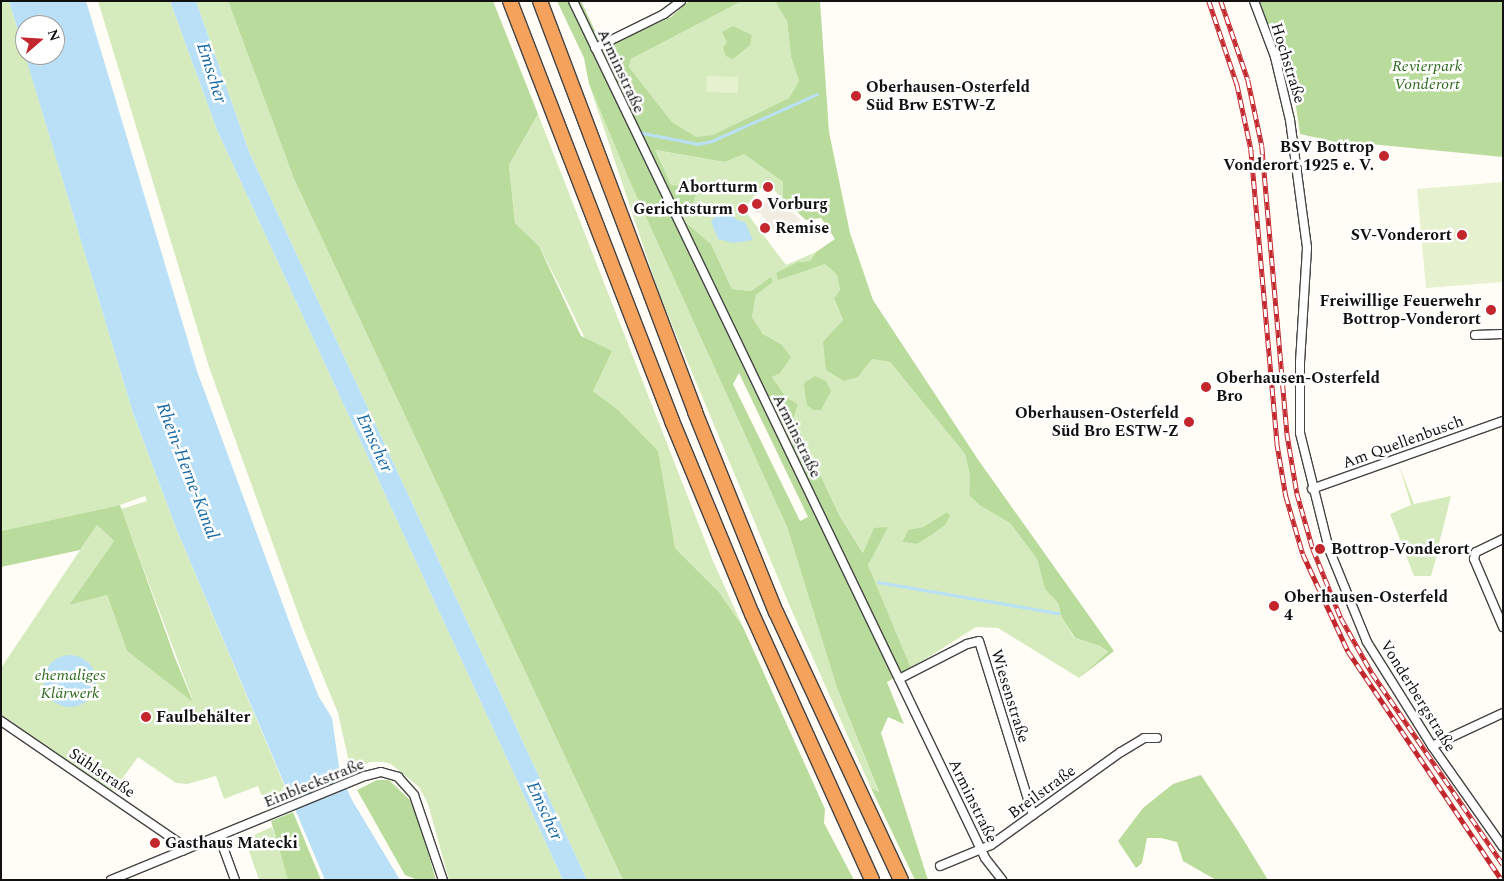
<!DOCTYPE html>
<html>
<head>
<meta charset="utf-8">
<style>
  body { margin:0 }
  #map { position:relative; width:1504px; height:881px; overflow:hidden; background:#fffdf5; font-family:Spectral,serif }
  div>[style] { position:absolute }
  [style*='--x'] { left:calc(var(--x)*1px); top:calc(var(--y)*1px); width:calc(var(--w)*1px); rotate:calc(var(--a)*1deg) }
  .green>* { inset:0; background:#d5ebbd }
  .forest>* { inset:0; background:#b9dc9c }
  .pitch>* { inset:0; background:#e6f2cf }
  .plaza>* { inset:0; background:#f1ede2 }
  .water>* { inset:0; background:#b9e0f7 }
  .round { border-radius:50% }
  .stream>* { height:2.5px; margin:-1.25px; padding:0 1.25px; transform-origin:1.25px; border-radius:1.25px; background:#b9e0f7 }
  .roads { filter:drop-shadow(1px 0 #444) drop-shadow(-1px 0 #444) drop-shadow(0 1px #444) drop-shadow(0 -1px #444) }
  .minor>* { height:8px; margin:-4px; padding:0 4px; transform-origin:4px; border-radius:4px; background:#fff }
  .motorway>* { height:14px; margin:-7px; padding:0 7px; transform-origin:7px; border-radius:7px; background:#f5a25d }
  .rail>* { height:4.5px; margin-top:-2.25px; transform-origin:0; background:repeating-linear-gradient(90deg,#fff 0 8px,#c4262e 0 16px); box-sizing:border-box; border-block:1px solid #c4262e }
  .dots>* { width:14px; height:14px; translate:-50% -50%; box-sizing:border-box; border:2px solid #fff; border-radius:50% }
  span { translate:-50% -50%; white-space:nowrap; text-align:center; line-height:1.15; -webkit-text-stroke:5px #fff; paint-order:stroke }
  .street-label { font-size:16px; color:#111 }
  .park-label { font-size:16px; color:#2f6b1f; font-style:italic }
  .poi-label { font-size:16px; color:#111; font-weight:700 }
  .left { translate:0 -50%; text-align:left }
  .right { translate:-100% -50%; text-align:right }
  .water-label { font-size:18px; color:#1768a6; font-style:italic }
  .frame { position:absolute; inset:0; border:2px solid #111; pointer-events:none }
  .north { position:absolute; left:15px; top:15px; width:50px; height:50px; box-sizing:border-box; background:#fff; border:1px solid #a0a0a0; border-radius:50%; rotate:71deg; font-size:14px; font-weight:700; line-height:20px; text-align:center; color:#111 }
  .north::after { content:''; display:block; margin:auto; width:18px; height:22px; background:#c4262e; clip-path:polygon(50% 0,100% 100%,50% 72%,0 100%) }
</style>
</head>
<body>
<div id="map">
  <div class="green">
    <i style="clip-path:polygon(1px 1px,9px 1px,133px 413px,176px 528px,291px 801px,273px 809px,267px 810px,258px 786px,224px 799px,216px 776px,187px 784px,176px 783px,138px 757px,111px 794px,1px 718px,1px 668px,97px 525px,114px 541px,69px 605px,107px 595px,127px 651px,193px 701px,121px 509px,147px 501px,145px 496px,120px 505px,1px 531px)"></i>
    <i style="clip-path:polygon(98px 1px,170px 1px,217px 130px,563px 880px,449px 880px,428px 804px,419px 787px,391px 764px,383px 762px,370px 762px,351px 771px,338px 713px,304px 630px,209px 367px)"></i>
    <i style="clip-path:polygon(196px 1px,228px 1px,294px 179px,623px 880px,587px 880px,250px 154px)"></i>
    <i style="clip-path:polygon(742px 1px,775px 1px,779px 5px,787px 21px,791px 57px,799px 81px,789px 98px,758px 116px,713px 135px,696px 138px,672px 122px,629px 67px,631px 59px)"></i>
    <i style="clip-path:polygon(589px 84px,630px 182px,787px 527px,837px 688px,879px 793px,871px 788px,791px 609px,660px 296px)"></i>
    <i style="clip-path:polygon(538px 114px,713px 561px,743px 627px,719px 592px,675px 548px,617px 409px,593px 391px,601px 372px,563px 293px,539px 246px,515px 223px,509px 165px)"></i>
    <i style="clip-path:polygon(evenodd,654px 150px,725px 162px,744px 154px,783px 182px,783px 199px,766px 182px,746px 206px,739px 206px,738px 211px,746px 212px,786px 265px,816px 252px,810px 261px,798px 262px,789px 274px,825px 264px,837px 275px,840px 290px,834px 300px,843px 320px,836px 329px,858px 377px,872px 359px,890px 362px,965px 454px,970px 476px,969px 495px,979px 505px,1010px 523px,1037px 559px,1045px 589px,1058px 603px,1062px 618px,1074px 638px,1100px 646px,1108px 653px,1079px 678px,998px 628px,976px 627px,911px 668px,868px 565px,874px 528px,864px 554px,839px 515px,794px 416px,798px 404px,786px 397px,772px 377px,781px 344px,763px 334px,752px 317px,756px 295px,773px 282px,770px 278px,751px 291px,732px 289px,711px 244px,678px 216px,671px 185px,654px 150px,947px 512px,930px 536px,917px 544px,902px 542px,908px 530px,923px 527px,947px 512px)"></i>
    <i style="clip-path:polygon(1399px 465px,1414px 504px,1451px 496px,1439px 544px,1465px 552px,1465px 555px,1439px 548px,1431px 576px,1414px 576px,1390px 514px,1411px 505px)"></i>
    <i style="clip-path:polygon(272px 827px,287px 875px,288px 880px,259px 880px,245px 839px)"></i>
  </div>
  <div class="forest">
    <i style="clip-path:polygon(228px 1px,493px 1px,538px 114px,509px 165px,515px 223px,539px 246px,581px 336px,612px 351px,593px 391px,617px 409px,658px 451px,675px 548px,719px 592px,743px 627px,825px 809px,824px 823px,854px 880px,623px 880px,294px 179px)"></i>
    <i style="clip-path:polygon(evenodd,557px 1px,581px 1px,603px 48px,671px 17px,689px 1px,742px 1px,631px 59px,629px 67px,672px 122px,696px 137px,713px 135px,789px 98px,799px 81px,791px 57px,787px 21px,775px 1px,820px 1px,829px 132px,850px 233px,873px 300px,979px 461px,1114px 651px,1079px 678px,1108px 652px,1100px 646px,1075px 638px,1062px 618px,1058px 603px,1045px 589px,1037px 559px,1010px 523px,979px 505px,969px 495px,970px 476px,965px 454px,890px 362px,872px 359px,858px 377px,844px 381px,826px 370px,823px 342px,843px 320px,834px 299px,840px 290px,837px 275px,825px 264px,778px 280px,776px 273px,798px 262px,810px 261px,816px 252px,835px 239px,821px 218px,806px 220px,783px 199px,783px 182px,744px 154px,725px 162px,655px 150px,671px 185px,698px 188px,692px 206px,678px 216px,711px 244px,732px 289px,751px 291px,771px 277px,773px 282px,756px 295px,752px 317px,763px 334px,781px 344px,791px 357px,780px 373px,772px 377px,786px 397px,798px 404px,794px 417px,839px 515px,863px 553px,874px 528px,888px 527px,868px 565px,911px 668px,887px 682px,904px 724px,888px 717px,881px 733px,928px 880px,915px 880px,871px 788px,879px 792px,837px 688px,787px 527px,630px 182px,589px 84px,584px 58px,557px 1px,739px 373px,808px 517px,800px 521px,733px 384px,739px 373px)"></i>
    <i style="clip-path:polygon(1259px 1px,1503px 1px,1503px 157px,1360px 143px,1349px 145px,1300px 134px,1295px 100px)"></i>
    <i style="clip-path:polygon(733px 26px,752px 35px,750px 45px,733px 59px,726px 56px,723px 48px,727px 42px,722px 32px)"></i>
    <i style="clip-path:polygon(815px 376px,826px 381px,831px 391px,821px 410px,813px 410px,807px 405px,805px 393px,804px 383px)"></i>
    <i style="clip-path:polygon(120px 505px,175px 658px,193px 702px,127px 651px,107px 595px,69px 605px,114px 541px,97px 525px,80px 550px,1px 567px,1px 531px)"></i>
    <i style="clip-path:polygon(947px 512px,950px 516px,945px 525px,930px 536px,917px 544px,902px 542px,908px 530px,923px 527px)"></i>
    <i style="clip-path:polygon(1201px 775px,1238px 831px,1268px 880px,1216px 880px,1183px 861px,1177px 842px,1161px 838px,1147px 838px,1142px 863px,1136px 868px,1118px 841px,1143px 808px,1173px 784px)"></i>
    <i style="clip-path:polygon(377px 780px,389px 780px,410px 800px,419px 821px,436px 880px,418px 880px,405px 875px,357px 790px)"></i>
    <i style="clip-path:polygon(293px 812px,321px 880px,288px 880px,271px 821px)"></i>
  </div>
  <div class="pitch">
    <i style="clip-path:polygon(707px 76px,738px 77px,738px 93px,706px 92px)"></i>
    <i style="clip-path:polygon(1503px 182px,1503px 282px,1426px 288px,1417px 189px)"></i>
  </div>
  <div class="plaza">
    <i style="clip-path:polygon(774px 195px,801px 220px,779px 237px,760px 213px,754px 213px)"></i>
  </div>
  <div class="water">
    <i style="clip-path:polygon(9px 1px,86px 1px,197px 371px,293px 632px,319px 697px,332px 718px,340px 774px,352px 800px,400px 880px,325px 880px,176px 528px,133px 413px,25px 55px,55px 55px,55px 25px,25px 25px,25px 54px)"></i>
    <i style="clip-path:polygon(170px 1px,196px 1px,250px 154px,587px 880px,563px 880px,217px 130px)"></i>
    <i style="clip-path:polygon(725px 209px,737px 220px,745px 222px,753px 240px,734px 243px,718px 239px,711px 221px)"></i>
    <i class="round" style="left:44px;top:655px;width:52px;height:52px"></i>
  </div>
  <div class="stream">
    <i style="--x:638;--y:132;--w:61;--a:11.3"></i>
    <i style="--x:698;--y:144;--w:14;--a:-12"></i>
    <i style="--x:712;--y:141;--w:115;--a:-24.1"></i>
    <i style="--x:878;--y:582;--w:183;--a:9.8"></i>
  </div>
  <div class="roads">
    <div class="minor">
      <i style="--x:573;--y:1;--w:951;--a:64.32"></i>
      <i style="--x:985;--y:858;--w:28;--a:52"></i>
      <i style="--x:1254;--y:1;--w:60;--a:69.4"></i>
      <i style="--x:1275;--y:57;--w:65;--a:76.6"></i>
      <i style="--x:1290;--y:120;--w:129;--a:82.4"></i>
      <i style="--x:1307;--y:248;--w:114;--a:93.5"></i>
      <i style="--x:1300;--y:362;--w:71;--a:90"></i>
      <i style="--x:1300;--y:433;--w:120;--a:76"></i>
      <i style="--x:1329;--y:549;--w:100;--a:67.8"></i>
      <i style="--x:1367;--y:642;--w:123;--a:58"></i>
      <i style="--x:1432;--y:746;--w:123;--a:54.9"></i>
      <i style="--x:595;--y:48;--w:77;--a:-26.2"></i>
      <i style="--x:664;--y:14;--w:21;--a:-37"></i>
      <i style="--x:1475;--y:335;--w:28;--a:-2"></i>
      <i style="--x:1312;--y:489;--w:203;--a:-19.6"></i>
      <i style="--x:1503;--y:539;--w:30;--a:154"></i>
      <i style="--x:1476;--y:552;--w:7;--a:106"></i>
      <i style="--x:1474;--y:559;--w:74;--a:66.9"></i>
      <i style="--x:899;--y:679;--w:76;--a:-27.2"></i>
      <i style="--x:967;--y:644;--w:12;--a:-14"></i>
      <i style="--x:979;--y:641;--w:182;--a:72.8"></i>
      <i style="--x:1;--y:721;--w:214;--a:34.4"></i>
      <i style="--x:178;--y:842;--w:10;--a:61"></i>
      <i style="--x:1432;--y:746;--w:78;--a:-24.9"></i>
      <i style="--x:219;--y:836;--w:47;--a:70"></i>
      <i style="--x:940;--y:866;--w:55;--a:-22.4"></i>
      <i style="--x:991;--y:845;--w:160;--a:-35.6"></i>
      <i style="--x:1121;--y:752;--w:27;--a:-31"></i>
      <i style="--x:1144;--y:738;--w:13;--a:0"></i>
      <i style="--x:111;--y:880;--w:274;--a:-22.3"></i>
      <i style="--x:365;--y:776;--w:16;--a:-14"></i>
      <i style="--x:381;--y:772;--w:18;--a:16"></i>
      <i style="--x:398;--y:777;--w:24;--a:48"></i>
      <i style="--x:414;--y:795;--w:90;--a:71.2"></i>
    </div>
    <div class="motorway">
      <i style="--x:510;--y:1;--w:450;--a:68.9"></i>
      <i style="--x:672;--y:421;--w:209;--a:67.5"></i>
      <i style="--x:752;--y:614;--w:292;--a:65.7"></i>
      <i style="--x:540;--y:1;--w:439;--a:69.3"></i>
      <i style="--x:695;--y:412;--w:216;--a:68"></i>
      <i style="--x:776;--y:612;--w:296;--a:65"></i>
    </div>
  </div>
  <div class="rail">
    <i style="--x:1209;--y:1;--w:88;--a:71.4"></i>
    <i style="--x:1237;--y:84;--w:66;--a:77.8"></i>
    <i style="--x:1251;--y:149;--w:295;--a:84.9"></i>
    <i style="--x:1277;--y:443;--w:54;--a:80.4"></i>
    <i style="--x:1286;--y:496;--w:60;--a:73.7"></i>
    <i style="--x:1303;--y:554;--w:107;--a:65.1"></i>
    <i style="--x:1348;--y:651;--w:276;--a:56.1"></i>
    <i style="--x:1221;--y:1;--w:83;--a:71.1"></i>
    <i style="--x:1248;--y:80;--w:67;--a:78"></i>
    <i style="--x:1262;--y:146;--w:288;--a:85"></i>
    <i style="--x:1287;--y:433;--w:61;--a:80.5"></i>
    <i style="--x:1297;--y:493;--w:58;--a:74.1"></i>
    <i style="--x:1313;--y:549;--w:74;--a:67.9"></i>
    <i style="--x:1341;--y:618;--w:63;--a:60.6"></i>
    <i style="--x:1372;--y:673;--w:232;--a:55.6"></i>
  </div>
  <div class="dots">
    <i style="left:856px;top:96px;background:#c4262e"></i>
    <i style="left:1384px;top:156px;background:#c4262e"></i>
    <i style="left:768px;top:187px;background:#c4262e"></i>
    <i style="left:757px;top:204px;background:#c4262e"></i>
    <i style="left:743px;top:209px;background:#c4262e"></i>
    <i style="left:765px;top:228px;background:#c4262e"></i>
    <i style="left:1462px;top:235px;background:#c4262e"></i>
    <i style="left:1491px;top:310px;background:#c4262e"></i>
    <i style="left:1206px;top:387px;background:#c4262e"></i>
    <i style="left:1189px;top:422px;background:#c4262e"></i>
    <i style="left:1320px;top:549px;background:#c4262e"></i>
    <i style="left:1274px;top:606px;background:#c4262e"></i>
    <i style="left:146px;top:717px;background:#c4262e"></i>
    <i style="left:155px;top:843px;background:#c4262e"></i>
  </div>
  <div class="street-label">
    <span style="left:1288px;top:63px;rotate:73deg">Hochstraße</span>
    <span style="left:621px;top:71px;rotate:65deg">Arminstraße</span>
    <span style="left:797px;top:436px;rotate:64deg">Arminstraße</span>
    <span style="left:1403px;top:442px;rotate:-20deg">Am Quellenbusch</span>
    <span style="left:1010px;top:696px;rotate:73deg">Wiesenstraße</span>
    <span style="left:1418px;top:696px;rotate:58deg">Vonderbergstraße</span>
    <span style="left:102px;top:773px;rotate:34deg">Sühlstraße</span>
    <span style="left:314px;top:783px;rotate:-22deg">Einbleckstraße</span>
    <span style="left:1042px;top:792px;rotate:-36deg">Breilstraße</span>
    <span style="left:973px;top:801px;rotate:64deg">Arminstraße</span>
  </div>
  <div class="park-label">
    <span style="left:1427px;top:75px">Revierpark<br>Vonderort</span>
    <span style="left:70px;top:684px">ehemaliges<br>Klärwerk</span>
  </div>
  <div class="poi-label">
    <span class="left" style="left:866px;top:96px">Oberhausen-Osterfeld<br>Süd Brw ESTW-Z</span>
    <span class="right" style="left:1374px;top:156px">BSV Bottrop<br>Vonderort 1925 e. V.</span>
    <span class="right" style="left:758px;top:187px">Abortturm</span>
    <span class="left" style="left:767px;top:204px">Vorburg</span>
    <span class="right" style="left:733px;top:209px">Gerichtsturm</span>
    <span class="left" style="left:775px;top:228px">Remise</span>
    <span class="right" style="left:1452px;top:235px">SV-Vonderort</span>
    <span class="right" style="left:1481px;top:310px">Freiwillige Feuerwehr<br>Bottrop-Vonderort</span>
    <span class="left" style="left:1216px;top:387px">Oberhausen-Osterfeld<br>Bro</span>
    <span class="right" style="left:1179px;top:422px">Oberhausen-Osterfeld<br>Süd Bro ESTW-Z</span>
    <span class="left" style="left:1331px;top:549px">Bottrop-Vonderort</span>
    <span class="left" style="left:1284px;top:606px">Oberhausen-Osterfeld<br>4</span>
    <span class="left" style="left:156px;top:717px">Faulbehälter</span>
    <span class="left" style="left:165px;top:843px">Gasthaus Matecki</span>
  </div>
  <div class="water-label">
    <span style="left:211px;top:73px;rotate:72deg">Emscher</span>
    <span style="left:374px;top:443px;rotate:65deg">Emscher</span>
    <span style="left:187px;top:471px;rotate:69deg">Rhein-Herne-Kanal</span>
    <span style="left:544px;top:811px;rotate:65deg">Emscher</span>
  </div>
  <div class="frame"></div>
  <div class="north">N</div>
</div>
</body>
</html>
